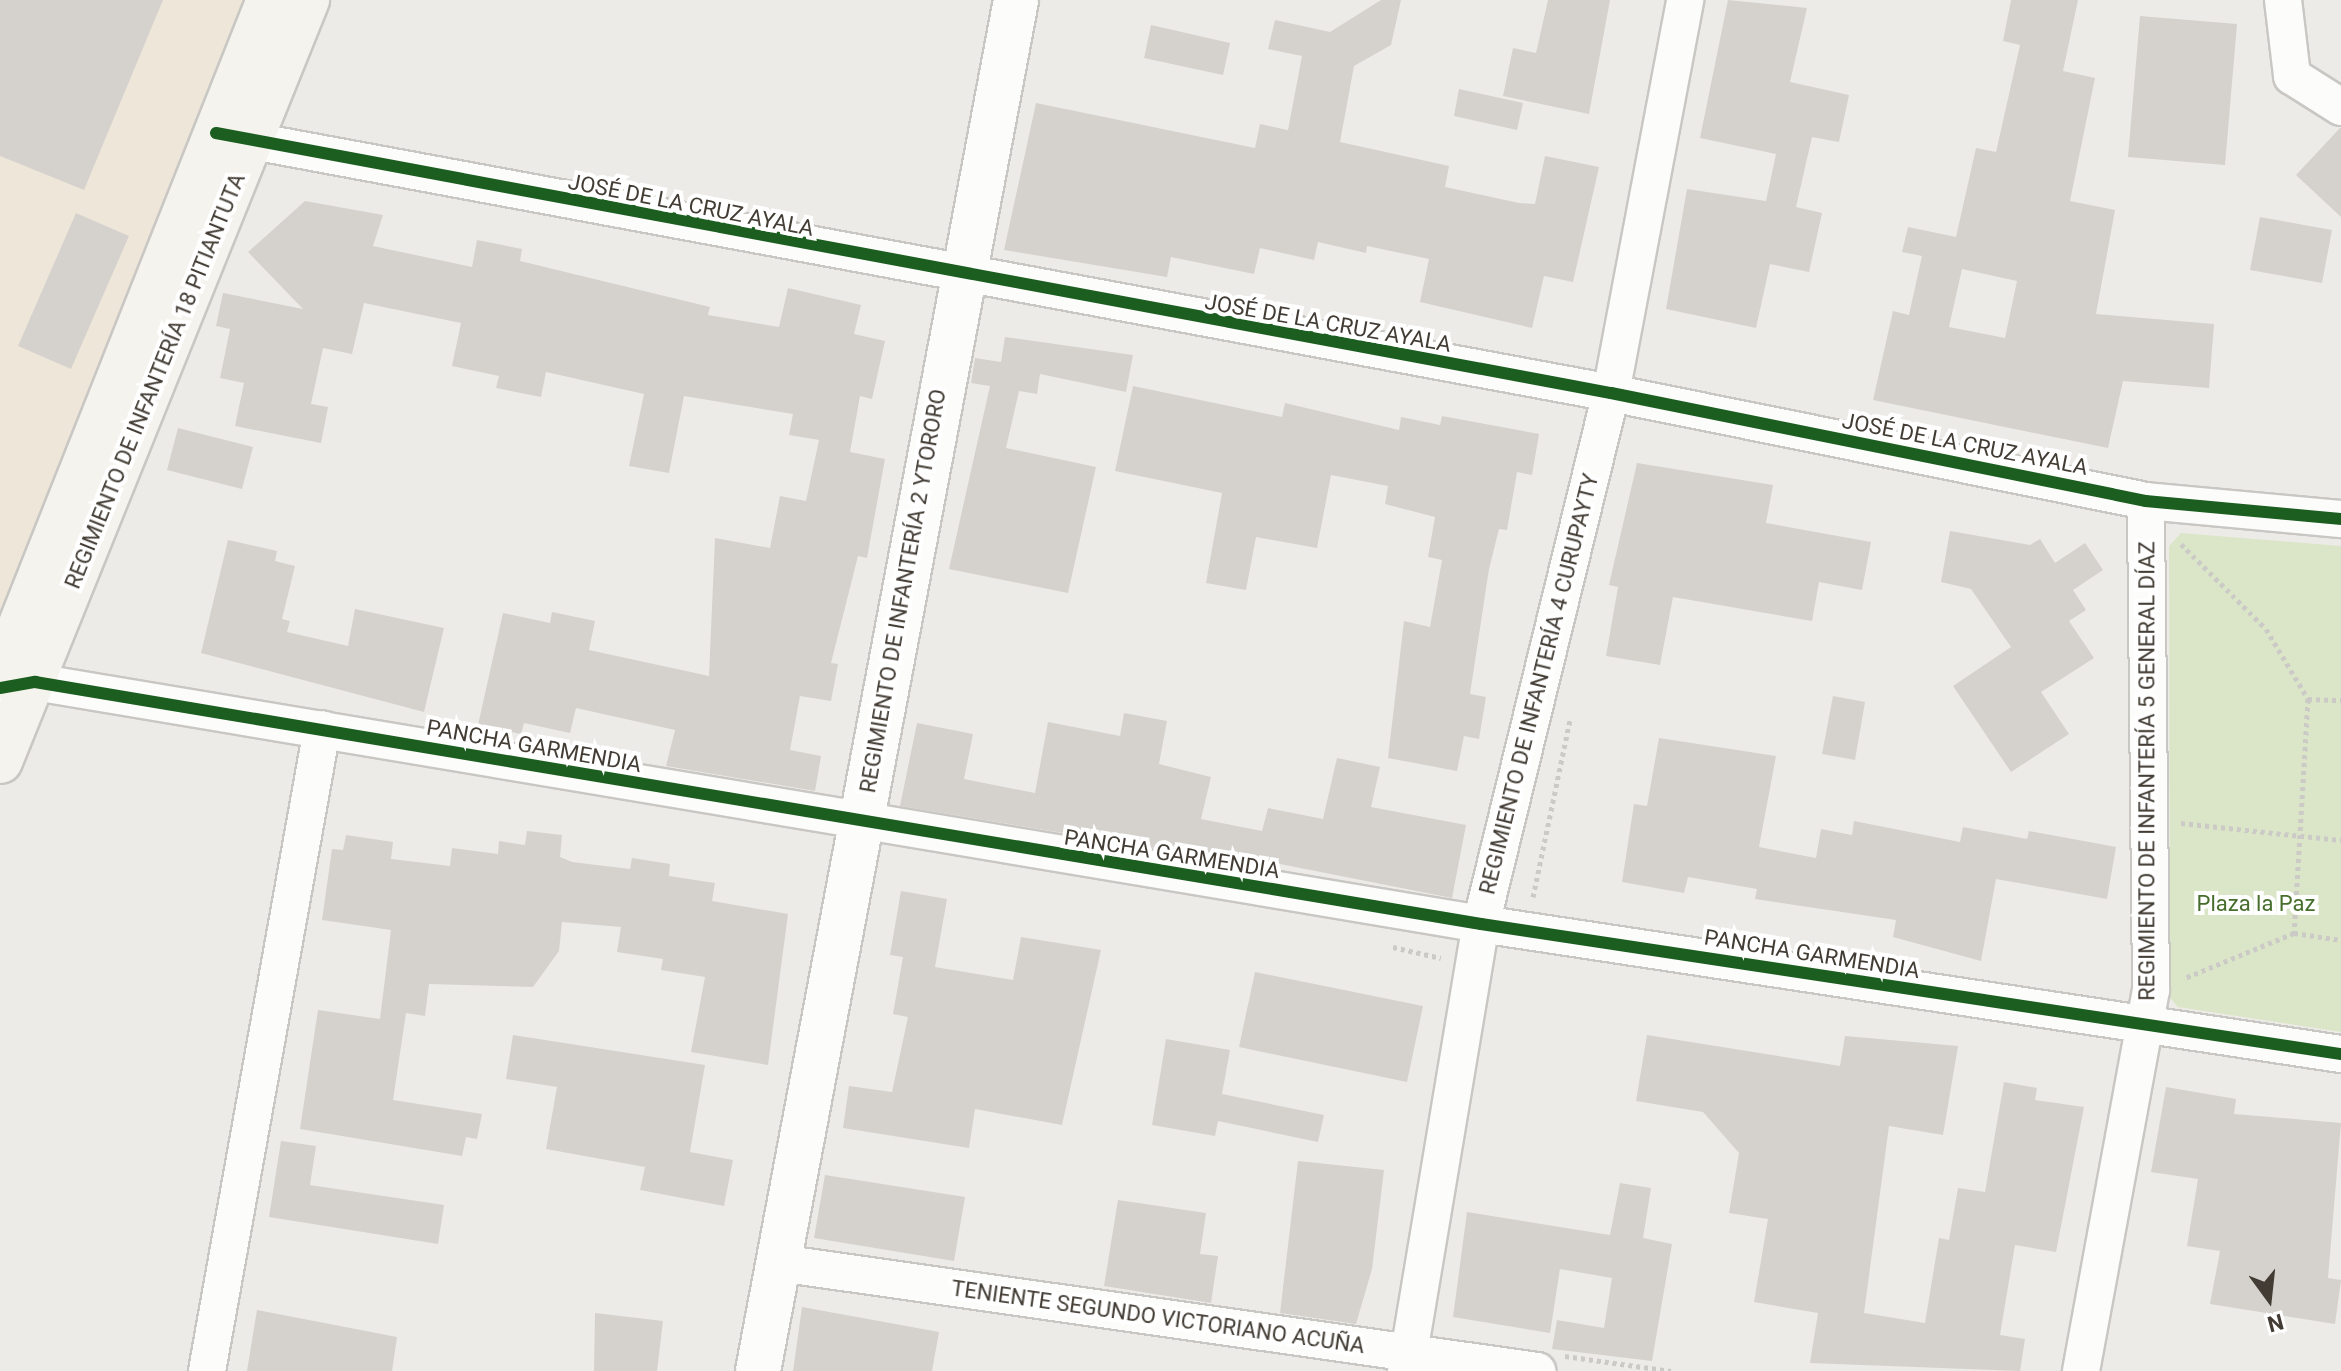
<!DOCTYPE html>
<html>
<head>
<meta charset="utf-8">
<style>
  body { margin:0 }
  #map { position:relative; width:2341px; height:1371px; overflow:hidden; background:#edebe7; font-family:Roboto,sans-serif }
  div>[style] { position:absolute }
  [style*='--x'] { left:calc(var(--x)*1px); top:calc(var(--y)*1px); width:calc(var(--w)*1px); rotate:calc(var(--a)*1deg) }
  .commercial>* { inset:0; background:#efe6da }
  .green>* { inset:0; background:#dbe6c8 }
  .building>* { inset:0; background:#d5d2ce }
  .path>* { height:5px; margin-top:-2.5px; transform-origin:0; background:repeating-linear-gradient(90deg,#cbcac6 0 4px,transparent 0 8px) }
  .roads { filter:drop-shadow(2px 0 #c9c7c3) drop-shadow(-2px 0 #c9c7c3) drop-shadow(0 2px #c9c7c3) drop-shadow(0 -2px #c9c7c3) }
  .minor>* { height:36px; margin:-18px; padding:0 18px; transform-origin:18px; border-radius:18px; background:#fcfcfb }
  .tertiary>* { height:44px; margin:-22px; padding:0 22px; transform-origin:22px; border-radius:22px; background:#fcfcfb }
  .secondary>* { height:44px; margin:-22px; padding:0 22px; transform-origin:22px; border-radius:22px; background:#f5f3ed }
  .cycleway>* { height:12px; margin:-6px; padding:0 6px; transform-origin:6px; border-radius:6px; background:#1b5e20 }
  span { translate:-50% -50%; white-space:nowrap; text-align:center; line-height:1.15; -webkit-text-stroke:8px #fff; paint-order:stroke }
  .street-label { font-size:22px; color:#423c34 }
  .park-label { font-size:22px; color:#476e2d }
  .north { position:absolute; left:2229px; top:1259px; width:80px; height:80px; -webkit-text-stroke:6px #fff; paint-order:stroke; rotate:165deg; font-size:22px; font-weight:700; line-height:32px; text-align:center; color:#423c34 }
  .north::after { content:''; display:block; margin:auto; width:28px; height:36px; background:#423c34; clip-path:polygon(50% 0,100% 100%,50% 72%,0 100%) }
</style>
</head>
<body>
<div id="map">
  <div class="commercial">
    <i style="clip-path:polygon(0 0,258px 0,0 642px)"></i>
  </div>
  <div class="green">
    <i style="clip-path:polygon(2181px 533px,2341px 546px,2341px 1032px,2178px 1007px,2170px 998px,2169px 546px)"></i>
  </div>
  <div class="building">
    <i style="clip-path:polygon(0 0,163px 0,84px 190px,0 156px)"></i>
    <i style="clip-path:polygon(1381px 0,1401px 0,1391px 45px,1354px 66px,1340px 142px,1449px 166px,1445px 187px,1519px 203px,1535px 204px,1545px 156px,1599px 167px,1573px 282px,1544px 276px,1532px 328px,1420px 302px,1429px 259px,1367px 246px,1366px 253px,1318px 242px,1314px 260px,1260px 248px,1254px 274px,1171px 257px,1167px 277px,1004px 250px,1036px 103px,1255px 148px,1260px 124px,1288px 130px,1302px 56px,1268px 49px,1275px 20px,1330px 32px)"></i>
    <i style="clip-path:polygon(1548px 0,1610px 0,1589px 114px,1503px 96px,1513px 48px,1536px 53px)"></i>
    <i style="clip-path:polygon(1728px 0,1807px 8px,1790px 82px,1849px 95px,1839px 142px,1812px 137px,1796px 207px,1822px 213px,1809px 272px,1770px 264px,1756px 328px,1666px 309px,1687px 189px,1766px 201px,1776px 154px,1700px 138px)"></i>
    <i style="clip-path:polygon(evenodd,2011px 0,2078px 0,2063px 71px,2095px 78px,2070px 201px,2115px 210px,2096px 314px,2214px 324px,2209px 388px,2123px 381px,2108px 448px,1873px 400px,1893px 311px,1909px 315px,1922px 256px,1902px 252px,1908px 227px,1956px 237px,1976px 148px,1996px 152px,2020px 45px,2003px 41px,2011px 0,1962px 269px,2017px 281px,2005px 338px,1949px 327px,1962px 269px)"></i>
    <i style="clip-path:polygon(2140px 16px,2237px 24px,2225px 165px,2128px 157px)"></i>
    <i style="clip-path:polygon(1151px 25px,1230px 43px,1223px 75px,1144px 58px)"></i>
    <i style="clip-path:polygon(1459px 89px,1523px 103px,1517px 130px,1454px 116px)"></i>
    <i style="clip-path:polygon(2340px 128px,2341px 128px,2341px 217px,2296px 175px)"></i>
    <i style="clip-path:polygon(305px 201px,383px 215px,373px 246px,472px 267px,477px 240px,522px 249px,520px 261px,710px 307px,708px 315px,779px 327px,788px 288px,861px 305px,854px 334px,885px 341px,872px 399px,860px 396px,850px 452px,885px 459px,867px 558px,858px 556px,831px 663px,838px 664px,831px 701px,800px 696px,790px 750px,821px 756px,815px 791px,666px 766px,675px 730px,576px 708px,570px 733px,524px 723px,521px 734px,478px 725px,503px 613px,550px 623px,552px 612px,595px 621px,589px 650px,709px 676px,715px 538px,770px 548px,780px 496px,806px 501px,819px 440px,789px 435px,793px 414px,684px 396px,669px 473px,629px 466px,644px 394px,546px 372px,541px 397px,496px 388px,499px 376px,452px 366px,461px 323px,364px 303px,352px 354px,323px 348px,311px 404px,328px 407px,321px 443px,235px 426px,244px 383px,220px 378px,230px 329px,216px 326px,223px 293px,303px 309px,248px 252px)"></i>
    <i style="clip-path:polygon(76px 213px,129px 236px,71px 369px,18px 346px)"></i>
    <i style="clip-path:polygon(2260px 217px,2332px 230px,2322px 283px,2250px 270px)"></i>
    <i style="clip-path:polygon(1005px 337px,1133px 355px,1126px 392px,1040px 374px,1037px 394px,1019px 391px,1006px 448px,1096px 467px,1068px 593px,949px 569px,990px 386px,971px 383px,975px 358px,1001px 362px)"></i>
    <i style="clip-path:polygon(1133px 386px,1282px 417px,1285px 403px,1399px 430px,1401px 417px,1440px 425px,1442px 416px,1539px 434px,1532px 475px,1517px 472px,1507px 530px,1499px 529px,1489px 569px,1470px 694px,1486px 697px,1479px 739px,1464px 736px,1457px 771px,1388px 758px,1404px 621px,1430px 627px,1442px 560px,1428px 557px,1435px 517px,1385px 504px,1388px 486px,1331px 475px,1317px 548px,1256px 537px,1246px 590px,1206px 583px,1222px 493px,1115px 471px)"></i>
    <i style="clip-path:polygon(178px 428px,253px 447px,242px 489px,167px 470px)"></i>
    <i style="clip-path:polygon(1637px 463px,1773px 485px,1766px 523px,1871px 542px,1862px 590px,1819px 582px,1812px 621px,1673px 597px,1660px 665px,1606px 656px,1618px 587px,1609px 585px)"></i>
    <i style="clip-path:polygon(1950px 531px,2030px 545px,2040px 539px,2055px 563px,2085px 543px,2103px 570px,2073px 590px,2086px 610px,2069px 621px,2094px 658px,2041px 692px,2069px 734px,2011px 772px,1953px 686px,2011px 647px,1971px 589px,1941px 582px)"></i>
    <i style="clip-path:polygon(228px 540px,277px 551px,275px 561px,295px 566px,282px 619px,290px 621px,287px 632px,348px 646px,355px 609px,444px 628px,424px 712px,201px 653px)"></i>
    <i style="clip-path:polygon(1833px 696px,1865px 702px,1855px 760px,1822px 754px)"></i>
    <i style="clip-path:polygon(1124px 713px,1167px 721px,1159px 764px,1211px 777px,1201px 819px,1262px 831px,1268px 808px,1323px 819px,1337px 758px,1380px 767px,1371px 807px,1466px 825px,1452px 898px,1234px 855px,1233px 861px,900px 806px,917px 723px,973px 734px,964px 779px,1035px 793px,1048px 722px,1120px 736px)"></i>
    <i style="clip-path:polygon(1659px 738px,1776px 756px,1759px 847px,1816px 858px,1821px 829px,1852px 835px,1854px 821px,1960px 842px,1963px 827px,2027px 839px,2029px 831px,2116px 847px,2107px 899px,1996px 879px,1981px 961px,1893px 937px,1896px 920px,1755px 899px,1757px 889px,1688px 877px,1684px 893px,1622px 882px,1634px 804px,1647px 806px)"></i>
    <i style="clip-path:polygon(527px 831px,562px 835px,560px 857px,572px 862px,630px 869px,632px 858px,670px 864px,669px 876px,715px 883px,712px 901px,788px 914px,768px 1065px,691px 1052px,705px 977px,661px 970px,663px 959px,617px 952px,621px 927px,562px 922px,559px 951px,533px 987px,429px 984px,425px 1016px,406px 1013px,393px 1100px,482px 1114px,477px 1139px,466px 1137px,462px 1156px,300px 1129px,318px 1010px,380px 1019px,391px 930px,322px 920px,332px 849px,343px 850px,346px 835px,393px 842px,391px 859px,450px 866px,452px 848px,498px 854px,499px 841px,525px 845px)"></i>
    <i style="clip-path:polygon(901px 891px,947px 899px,935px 967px,1013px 980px,1021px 937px,1101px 950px,1062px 1125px,975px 1109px,969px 1148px,843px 1128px,849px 1086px,892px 1092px,908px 1017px,893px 1014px,903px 957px,890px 955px)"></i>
    <i style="clip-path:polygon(1255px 972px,1423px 1006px,1407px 1082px,1239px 1047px)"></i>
    <i style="clip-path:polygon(513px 1035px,705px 1065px,690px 1152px,733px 1160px,724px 1206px,640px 1190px,645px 1167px,546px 1149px,557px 1087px,506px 1079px)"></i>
    <i style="clip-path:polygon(1647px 1035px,1840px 1066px,1845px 1036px,1958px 1046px,1943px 1135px,1889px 1126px,1864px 1313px,1925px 1323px,1939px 1238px,1949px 1240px,1958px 1188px,1985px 1192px,2004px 1082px,2037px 1088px,2035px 1100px,2084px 1107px,2056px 1252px,2015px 1245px,2000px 1335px,2025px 1339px,2020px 1371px,1810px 1363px,1818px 1313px,1754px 1302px,1768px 1219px,1729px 1213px,1739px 1153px,1703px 1112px,1636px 1101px)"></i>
    <i style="clip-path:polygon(1166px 1039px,1230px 1050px,1222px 1094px,1324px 1115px,1318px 1142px,1218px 1121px,1215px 1136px,1152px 1125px)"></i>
    <i style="clip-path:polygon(2166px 1087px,2236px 1099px,2234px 1114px,2341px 1123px,2328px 1278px,2341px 1280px,2335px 1324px,2210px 1304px,2220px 1251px,2187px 1246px,2198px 1179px,2151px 1172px)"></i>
    <i style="clip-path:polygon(281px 1141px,316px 1146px,310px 1185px,444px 1205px,438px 1244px,269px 1217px)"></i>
    <i style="clip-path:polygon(1298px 1161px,1384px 1170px,1372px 1269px,1356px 1324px,1280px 1313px)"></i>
    <i style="clip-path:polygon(825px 1175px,965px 1197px,954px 1261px,814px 1238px)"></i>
    <i style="clip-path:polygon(1620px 1183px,1651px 1188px,1643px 1238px,1672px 1244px,1652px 1361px,1552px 1349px,1557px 1320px,1604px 1328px,1612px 1278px,1560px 1269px,1550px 1333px,1453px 1317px,1467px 1212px,1610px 1235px)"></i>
    <i style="clip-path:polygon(1118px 1200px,1206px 1213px,1200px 1254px,1218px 1256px,1211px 1303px,1104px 1286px)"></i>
    <i style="clip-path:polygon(802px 1307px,939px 1332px,932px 1371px,793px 1371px)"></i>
    <i style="clip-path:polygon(257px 1310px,397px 1337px,392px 1371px,247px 1371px)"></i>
    <i style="clip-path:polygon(595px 1313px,663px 1321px,657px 1371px,594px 1371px)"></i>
  </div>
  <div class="path">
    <i style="--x:2181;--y:544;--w:120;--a:45"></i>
    <i style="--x:2266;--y:629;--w:82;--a:59"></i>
    <i style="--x:2308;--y:699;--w:234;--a:93.4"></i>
    <i style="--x:2294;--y:933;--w:118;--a:157.6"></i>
    <i style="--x:2308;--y:699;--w:33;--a:2"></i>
    <i style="--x:2181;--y:823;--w:161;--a:6.1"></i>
    <i style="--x:1533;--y:897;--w:181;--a:-78.2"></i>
    <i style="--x:2294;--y:933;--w:48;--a:8.5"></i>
    <i style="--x:1393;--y:947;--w:49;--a:12.9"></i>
    <i style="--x:1565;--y:1356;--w:107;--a:8.1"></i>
  </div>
  <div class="roads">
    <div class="minor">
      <i style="--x:2283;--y:0;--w:77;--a:83.2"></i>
      <i style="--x:2292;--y:76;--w:58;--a:32.3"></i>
      <i style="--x:226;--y:136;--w:1409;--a:10.51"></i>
      <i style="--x:1611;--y:393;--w:546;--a:11.41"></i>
      <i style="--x:2146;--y:501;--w:196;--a:5.3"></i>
      <i style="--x:5;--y:687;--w:30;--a:-9"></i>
      <i style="--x:35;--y:682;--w:1466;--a:9.5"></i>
      <i style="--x:1481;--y:924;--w:870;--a:8.6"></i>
      <i style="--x:779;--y:1263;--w:766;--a:8.11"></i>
      <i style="--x:207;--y:1371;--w:652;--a:-79.84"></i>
      <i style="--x:1406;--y:1371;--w:453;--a:-80.5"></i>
      <i style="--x:1481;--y:924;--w:547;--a:-76.24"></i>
      <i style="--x:1611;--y:393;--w:400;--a:-79.3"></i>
      <i style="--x:2081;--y:1371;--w:387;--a:-79.6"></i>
      <i style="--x:2151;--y:990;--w:489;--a:-90.6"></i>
    </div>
    <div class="tertiary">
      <i style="--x:758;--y:1371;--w:1395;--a:-79.34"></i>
    </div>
    <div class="secondary">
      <i style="--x:0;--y:677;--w:728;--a:-68.33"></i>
      <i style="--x:0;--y:761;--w:821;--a:-68.03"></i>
    </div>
  </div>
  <div class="cycleway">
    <i style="--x:216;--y:133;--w:1419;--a:10.56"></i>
    <i style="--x:1611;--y:393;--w:546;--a:11.41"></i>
    <i style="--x:2146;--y:501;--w:196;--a:5.3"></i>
    <i style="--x:0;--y:688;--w:36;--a:-10"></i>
    <i style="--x:35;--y:682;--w:1466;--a:9.5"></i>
    <i style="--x:1481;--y:924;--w:870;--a:8.6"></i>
  </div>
  <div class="street-label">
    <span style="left:691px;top:205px;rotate:11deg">JOSÉ DE LA CRUZ AYALA</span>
    <span style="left:1328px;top:323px;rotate:10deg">JOSÉ DE LA CRUZ AYALA</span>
    <span style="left:155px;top:381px;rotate:-68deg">REGIMIENTO DE INFANTERÍA 18 PITIANTUTA</span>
    <span style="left:1965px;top:444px;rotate:11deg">JOSÉ DE LA CRUZ AYALA</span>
    <span style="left:903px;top:591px;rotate:-80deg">REGIMIENTO DE INFANTERÍA 2 YTORORO</span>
    <span style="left:1539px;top:684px;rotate:-76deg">REGIMIENTO DE INFANTERÍA 4 CURUPAYTY</span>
    <span style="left:534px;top:746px;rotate:10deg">PANCHA GARMENDIA</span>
    <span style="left:2147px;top:771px;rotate:-90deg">REGIMIENTO DE INFANTERÍA 5 GENERAL DÍAZ</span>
    <span style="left:1172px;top:854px;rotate:9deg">PANCHA GARMENDIA</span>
    <span style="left:1812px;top:954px;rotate:9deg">PANCHA GARMENDIA</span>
    <span style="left:1158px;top:1317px;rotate:8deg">TENIENTE SEGUNDO VICTORIANO ACUÑA</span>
  </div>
  <div class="park-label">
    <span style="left:2256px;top:904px">Plaza la Paz</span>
  </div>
  <div class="north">N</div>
</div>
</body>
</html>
